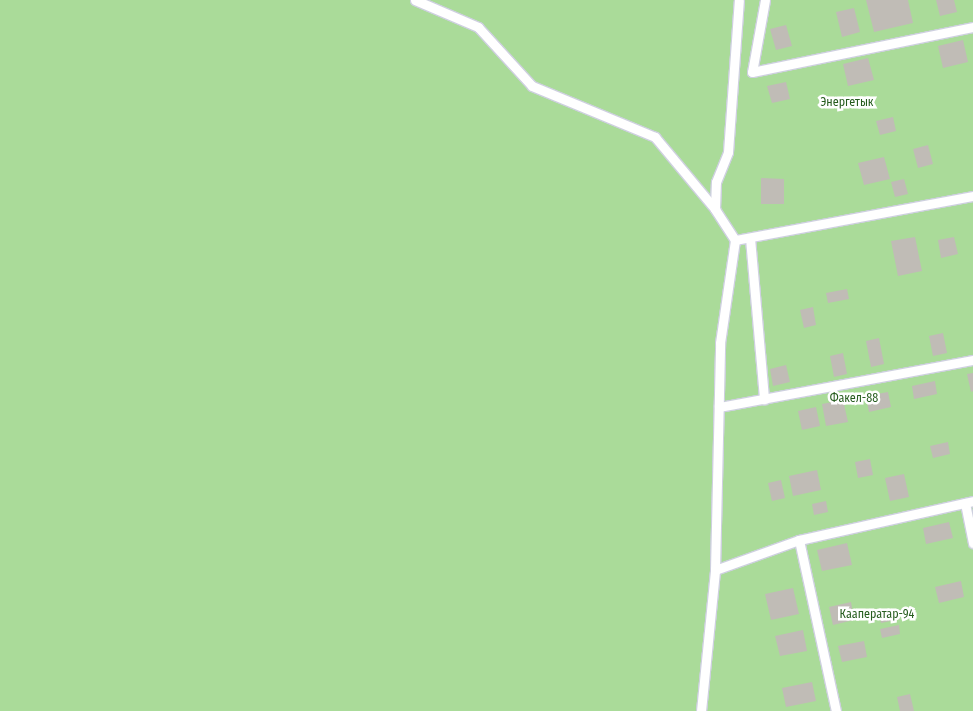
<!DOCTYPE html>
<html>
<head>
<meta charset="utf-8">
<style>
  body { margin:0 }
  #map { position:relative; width:973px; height:711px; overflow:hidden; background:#e8e3d9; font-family:"Fira Sans Condensed",sans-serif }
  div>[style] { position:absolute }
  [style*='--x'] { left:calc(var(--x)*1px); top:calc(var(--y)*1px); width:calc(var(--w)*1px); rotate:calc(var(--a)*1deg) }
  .green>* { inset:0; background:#aadb99 }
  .building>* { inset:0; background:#c0bcb6 }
  .roads { filter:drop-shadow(1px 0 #ced0df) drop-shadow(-1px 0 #ced0df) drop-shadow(0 1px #ced0df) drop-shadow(0 -1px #ced0df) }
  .service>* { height:9px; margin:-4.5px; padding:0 4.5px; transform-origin:4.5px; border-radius:4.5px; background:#fff }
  span { translate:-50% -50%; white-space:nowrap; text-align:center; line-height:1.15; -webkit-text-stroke:5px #fff; paint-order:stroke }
  .park-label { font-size:12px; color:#265c1e }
</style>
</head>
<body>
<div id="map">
  <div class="green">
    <i style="clip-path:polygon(0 0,973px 0,973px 711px,0 711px)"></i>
  </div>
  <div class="building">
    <i style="clip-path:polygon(866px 0,908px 0,913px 23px,874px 32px)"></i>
    <i style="clip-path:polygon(936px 0,954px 0,957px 12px,940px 16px)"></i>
    <i style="clip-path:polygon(854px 8px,860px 32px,842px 37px,836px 12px)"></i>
    <i style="clip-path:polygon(786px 25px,792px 46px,776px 50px,770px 29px)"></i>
    <i style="clip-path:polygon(963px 40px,968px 62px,943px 68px,938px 46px)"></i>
    <i style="clip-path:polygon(868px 58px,874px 80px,848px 86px,843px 64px)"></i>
    <i style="clip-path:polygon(786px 82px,790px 99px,772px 103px,767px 86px)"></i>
    <i style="clip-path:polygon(893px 117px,896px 131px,880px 135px,876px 121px)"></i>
    <i style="clip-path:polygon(928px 145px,933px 164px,918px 168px,913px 149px)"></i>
    <i style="clip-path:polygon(884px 157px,890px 179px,864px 185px,858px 163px)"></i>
    <i style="clip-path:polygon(761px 178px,784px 179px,784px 204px,761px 204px)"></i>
    <i style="clip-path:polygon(904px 179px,908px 194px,895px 197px,891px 182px)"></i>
    <i style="clip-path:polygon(915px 237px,922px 271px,898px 276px,891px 241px)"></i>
    <i style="clip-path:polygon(954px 237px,958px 254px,941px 258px,938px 240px)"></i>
    <i style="clip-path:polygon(847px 289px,849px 299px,828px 303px,826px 293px)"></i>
    <i style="clip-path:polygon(813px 307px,816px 325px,804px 328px,800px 310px)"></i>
    <i style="clip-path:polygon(943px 333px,947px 353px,933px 356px,929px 336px)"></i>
    <i style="clip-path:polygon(879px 338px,884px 364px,871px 367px,866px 341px)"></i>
    <i style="clip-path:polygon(843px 353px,847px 374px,834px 377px,830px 356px)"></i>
    <i style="clip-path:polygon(786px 365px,790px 382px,773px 386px,770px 369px)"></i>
    <i style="clip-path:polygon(973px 373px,973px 391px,971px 392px,967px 374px)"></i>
    <i style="clip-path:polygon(935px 381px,937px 394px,914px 399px,912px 386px)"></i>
    <i style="clip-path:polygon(888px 392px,891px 407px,869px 412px,866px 396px)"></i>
    <i style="clip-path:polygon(843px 400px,848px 422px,826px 426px,822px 404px)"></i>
    <i style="clip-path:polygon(816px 407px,820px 426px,802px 430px,798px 411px)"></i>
    <i style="clip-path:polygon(948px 442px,950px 454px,933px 458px,930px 446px)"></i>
    <i style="clip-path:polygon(870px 459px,873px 475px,858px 478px,855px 462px)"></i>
    <i style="clip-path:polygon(817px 470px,821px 490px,793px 496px,789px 476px)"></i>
    <i style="clip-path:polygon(904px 474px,909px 497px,890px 501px,885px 478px)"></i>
    <i style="clip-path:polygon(781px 480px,785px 498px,772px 501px,768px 483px)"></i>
    <i style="clip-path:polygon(826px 501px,828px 512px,814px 515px,812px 504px)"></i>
    <i style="clip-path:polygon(949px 522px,953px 538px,926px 544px,923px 528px)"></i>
    <i style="clip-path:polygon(847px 543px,852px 565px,822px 571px,817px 550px)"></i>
    <i style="clip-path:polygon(961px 581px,964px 597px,939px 603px,935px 587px)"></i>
    <i style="clip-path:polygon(793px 588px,799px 614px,771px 620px,765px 594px)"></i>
    <i style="clip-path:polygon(851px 602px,854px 620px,833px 625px,829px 607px)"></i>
    <i style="clip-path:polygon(898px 610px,900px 619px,881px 623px,879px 614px)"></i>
    <i style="clip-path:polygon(899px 625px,900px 634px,882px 638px,880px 629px)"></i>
    <i style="clip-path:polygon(803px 630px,807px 651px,780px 656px,775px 636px)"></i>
    <i style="clip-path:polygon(864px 641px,867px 657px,842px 662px,838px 646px)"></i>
    <i style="clip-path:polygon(812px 682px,816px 701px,786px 707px,782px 688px)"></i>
    <i style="clip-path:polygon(910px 694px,914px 711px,900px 711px,897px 697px)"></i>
  </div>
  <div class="roads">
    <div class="service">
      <i style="--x:415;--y:0;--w:69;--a:23.2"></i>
      <i style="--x:478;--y:27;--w:80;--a:47.5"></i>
      <i style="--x:532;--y:86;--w:133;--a:22.5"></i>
      <i style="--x:655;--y:137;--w:94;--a:50.2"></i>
      <i style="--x:765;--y:0;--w:73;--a:100.2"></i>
      <i style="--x:752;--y:72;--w:226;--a:-11.5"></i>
      <i style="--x:750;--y:238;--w:162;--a:85"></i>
      <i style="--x:735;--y:240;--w:242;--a:-10.5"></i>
      <i style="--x:719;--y:407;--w:258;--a:-10.5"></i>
      <i style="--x:965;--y:503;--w:41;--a:78.7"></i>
      <i style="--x:799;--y:540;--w:175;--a:77.8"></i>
      <i style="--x:715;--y:570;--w:89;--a:-19.7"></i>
      <i style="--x:799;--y:540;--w:178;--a:-12.6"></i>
      <i style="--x:701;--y:711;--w:142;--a:-84.3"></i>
      <i style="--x:715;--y:570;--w:227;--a:-88.7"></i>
      <i style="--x:720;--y:343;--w:104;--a:-81.7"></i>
      <i style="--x:735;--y:240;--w:37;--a:-123"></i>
      <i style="--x:715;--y:209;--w:27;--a:-88"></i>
      <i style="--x:716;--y:182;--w:32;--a:-68"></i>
      <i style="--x:728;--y:152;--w:152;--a:-85.9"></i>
    </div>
  </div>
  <div class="park-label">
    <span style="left:847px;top:103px">Энергетык</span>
    <span style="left:854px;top:399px">Факел-88</span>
    <span style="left:877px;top:615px">Кааператар-94</span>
  </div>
</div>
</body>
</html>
